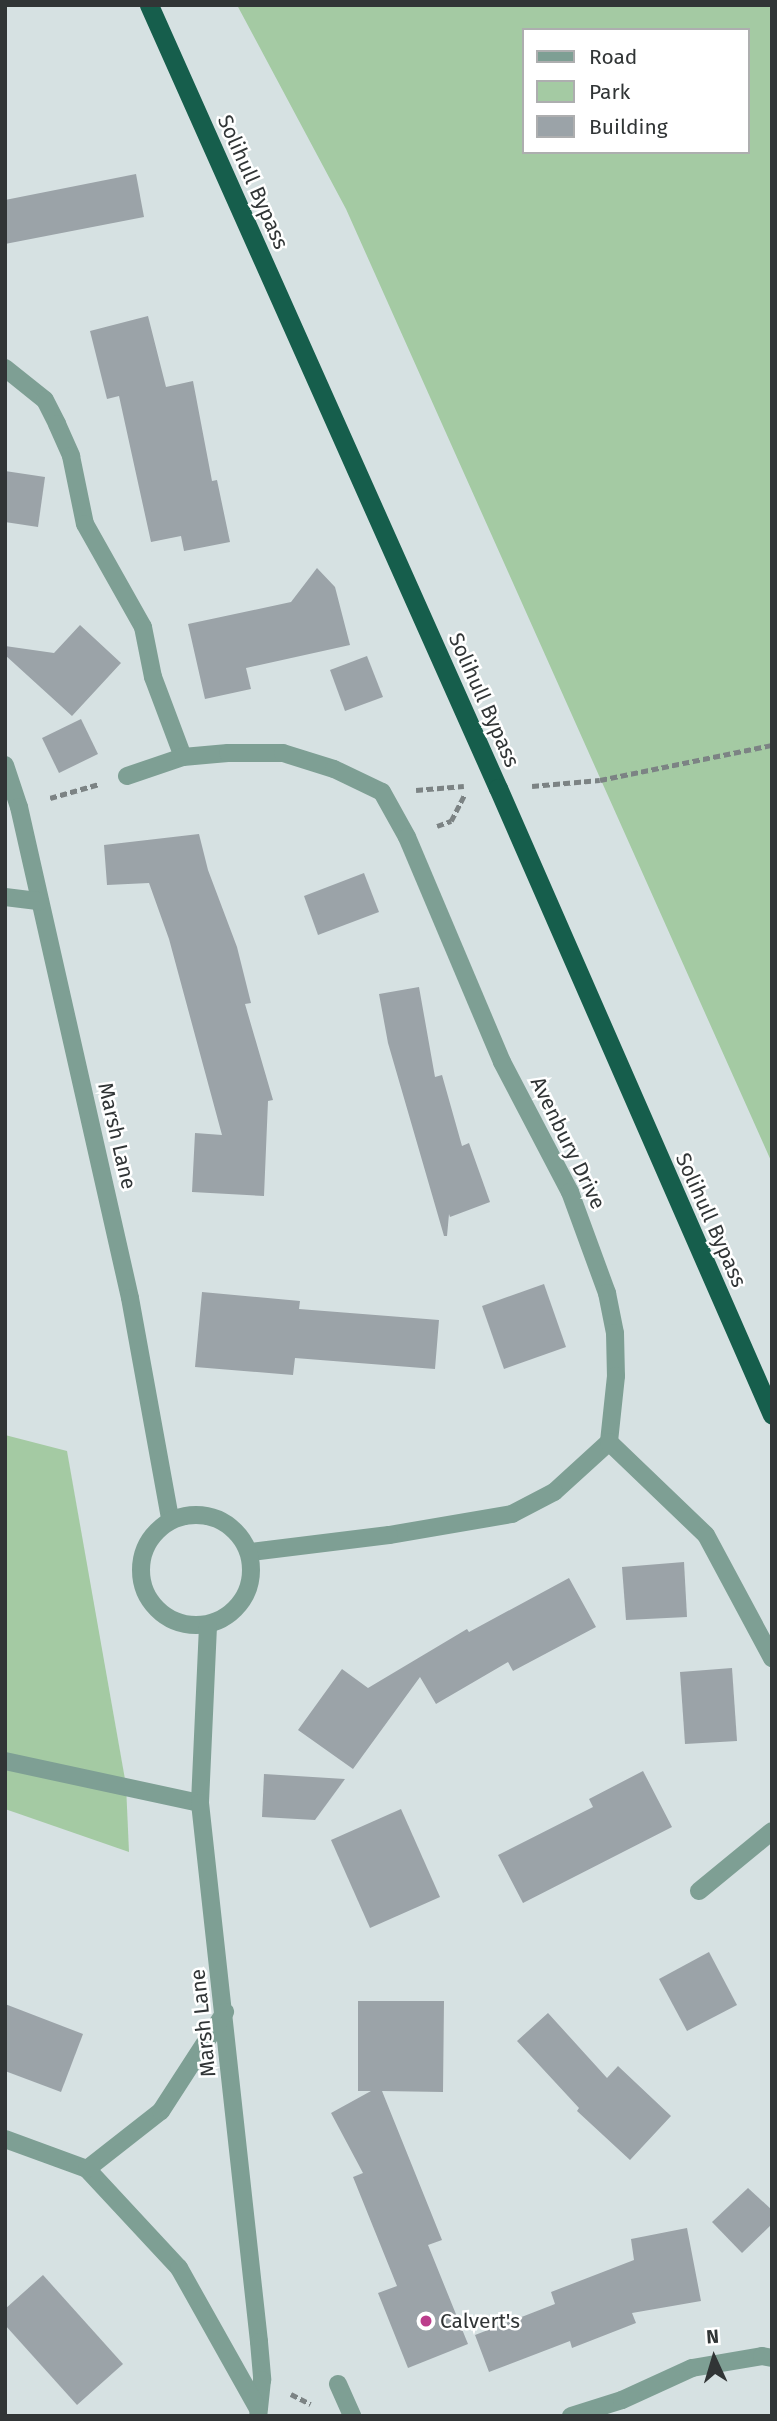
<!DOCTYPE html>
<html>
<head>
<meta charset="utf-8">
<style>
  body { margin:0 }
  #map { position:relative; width:777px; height:2421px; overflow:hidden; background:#d6e1e2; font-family:"Fira Sans",sans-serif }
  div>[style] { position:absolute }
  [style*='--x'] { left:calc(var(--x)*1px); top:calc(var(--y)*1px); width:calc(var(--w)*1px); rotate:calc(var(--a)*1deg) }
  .green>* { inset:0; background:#a4caa3 }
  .building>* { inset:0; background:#9ba3a8 }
  .path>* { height:4.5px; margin-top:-2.25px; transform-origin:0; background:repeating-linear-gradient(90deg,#7c8384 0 7px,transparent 0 10.5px) }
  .service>* { height:18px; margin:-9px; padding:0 9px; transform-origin:9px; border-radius:9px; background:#7e9f94 }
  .minor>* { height:18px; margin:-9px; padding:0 9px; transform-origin:9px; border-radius:9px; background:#7e9f94 }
  .minor>.ring { margin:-9px; padding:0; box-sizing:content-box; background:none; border:18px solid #7e9f94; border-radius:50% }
  .trunk>* { height:19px; margin:-9.5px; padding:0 9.5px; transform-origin:9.5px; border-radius:9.5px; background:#165e4c }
  .dots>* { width:19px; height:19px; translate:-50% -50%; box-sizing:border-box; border:4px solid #fff; border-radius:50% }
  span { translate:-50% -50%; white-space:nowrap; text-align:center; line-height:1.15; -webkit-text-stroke:5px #fff; paint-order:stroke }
  .street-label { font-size:21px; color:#313536 }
  .poi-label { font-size:21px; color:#313536 }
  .left { translate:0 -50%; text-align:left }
  .frame { position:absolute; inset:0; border:7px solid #313536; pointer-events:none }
  .legend { position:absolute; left:522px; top:28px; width:228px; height:126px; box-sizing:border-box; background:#fff; border:2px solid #adaeaf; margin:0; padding:9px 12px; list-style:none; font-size:21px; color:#313536 }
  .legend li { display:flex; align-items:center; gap:14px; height:35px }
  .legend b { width:35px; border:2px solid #adaeaf }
  .north { position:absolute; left:679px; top:2323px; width:70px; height:70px; -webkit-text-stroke:5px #fff; paint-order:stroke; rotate:356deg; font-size:19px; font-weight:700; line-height:28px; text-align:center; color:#313536 }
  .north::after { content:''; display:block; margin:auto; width:24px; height:32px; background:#313536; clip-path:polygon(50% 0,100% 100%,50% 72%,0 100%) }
</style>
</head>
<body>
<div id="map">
  <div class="green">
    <i style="clip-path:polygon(evenodd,237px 5px,772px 5px,772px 1163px,346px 209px,237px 5px,523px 30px,747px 30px,747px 152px,523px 152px,523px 30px)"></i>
    <i style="clip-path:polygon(5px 1435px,67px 1451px,126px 1785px,129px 1852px,5px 1809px)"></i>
  </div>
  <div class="building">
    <i style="clip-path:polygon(136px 174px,144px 217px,5px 244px,5px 200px)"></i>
    <i style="clip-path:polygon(148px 316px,166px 387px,193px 381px,212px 481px,217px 480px,230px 542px,184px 551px,181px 536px,151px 542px,119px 396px,107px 399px,90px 331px)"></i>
    <i style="clip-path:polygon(5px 471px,45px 477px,38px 527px,5px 522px)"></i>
    <i style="clip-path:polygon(317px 568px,335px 587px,350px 645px,246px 668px,251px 689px,205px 699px,188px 624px,291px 602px)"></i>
    <i style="clip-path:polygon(80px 625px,121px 663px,72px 716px,5px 655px,5px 646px,54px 653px)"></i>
    <i style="clip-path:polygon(367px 656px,383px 697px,345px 711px,330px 670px)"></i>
    <i style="clip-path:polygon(81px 719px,98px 754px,59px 773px,42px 738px)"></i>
    <i style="clip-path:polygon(199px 834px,208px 870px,237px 947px,251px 1003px,245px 1004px,273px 1100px,268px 1101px,264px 1196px,192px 1192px,195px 1133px,222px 1135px,169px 939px,149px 883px,107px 885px,104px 845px)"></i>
    <i style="clip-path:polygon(364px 873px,379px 912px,318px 935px,304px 896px)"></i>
    <i style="clip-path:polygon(419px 987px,435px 1077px,442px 1075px,462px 1146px,469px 1143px,490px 1202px,450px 1217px,449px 1214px,447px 1236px,444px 1236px,388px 1043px,379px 994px)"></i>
    <i style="clip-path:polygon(544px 1284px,566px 1347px,504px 1369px,482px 1306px)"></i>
    <i style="clip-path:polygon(202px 1292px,300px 1301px,299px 1309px,439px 1320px,435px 1369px,295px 1358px,293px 1375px,195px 1367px)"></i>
    <i style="clip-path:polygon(684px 1562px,687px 1617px,626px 1620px,622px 1567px)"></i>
    <i style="clip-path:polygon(569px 1578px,596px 1627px,513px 1671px,508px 1662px,436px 1704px,420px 1677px,353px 1769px,298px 1730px,342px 1669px,368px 1688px,467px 1629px,469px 1632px)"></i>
    <i style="clip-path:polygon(732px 1668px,737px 1741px,685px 1744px,680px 1672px)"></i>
    <i style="clip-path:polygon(643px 1771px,672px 1827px,523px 1903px,498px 1855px,593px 1807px,589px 1799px)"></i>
    <i style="clip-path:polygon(264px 1774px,345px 1779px,315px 1820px,262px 1817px)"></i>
    <i style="clip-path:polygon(401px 1809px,440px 1897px,370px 1928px,331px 1840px)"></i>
    <i style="clip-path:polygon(709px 1952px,737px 2005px,687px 2031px,659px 1979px)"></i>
    <i style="clip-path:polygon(358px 2001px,444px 2001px,443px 2092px,382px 2091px,442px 2240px,428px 2245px,468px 2344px,408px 2368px,378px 2293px,397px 2286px,353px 2177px,363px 2173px,331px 2113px,371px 2091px,358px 2091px)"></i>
    <i style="clip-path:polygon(5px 2004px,83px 2034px,61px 2092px,5px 2071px)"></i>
    <i style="clip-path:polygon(548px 2013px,607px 2078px,618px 2066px,671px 2116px,630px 2160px,577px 2111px,579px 2108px,517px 2041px)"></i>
    <i style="clip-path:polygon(748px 2188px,772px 2210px,772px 2224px,742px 2253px,712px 2222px)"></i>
    <i style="clip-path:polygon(687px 2228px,701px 2301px,632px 2313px,636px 2323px,572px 2348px,570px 2341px,489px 2372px,475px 2335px,555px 2304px,551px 2292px,634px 2260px,631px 2239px)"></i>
    <i style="clip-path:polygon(43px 2275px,123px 2364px,77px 2405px,5px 2325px,5px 2309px)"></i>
  </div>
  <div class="path">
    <i style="--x:532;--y:786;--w:68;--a:-5"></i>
    <i style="--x:600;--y:780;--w:176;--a:-11.5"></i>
    <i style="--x:416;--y:790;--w:48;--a:-4.8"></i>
    <i style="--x:50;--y:798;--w:51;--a:-15.9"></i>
    <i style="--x:437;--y:826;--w:15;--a:-20"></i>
    <i style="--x:451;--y:821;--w:29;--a:-63"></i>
    <i style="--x:291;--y:2394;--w:22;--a:27"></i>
  </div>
  <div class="service">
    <i style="--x:5;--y:1761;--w:199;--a:12.2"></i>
  </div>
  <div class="minor">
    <i style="--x:5;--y:368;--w:51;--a:38.7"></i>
    <i style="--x:45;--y:400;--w:27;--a:63"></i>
    <i style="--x:57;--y:424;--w:35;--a:66"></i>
    <i style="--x:71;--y:456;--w:69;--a:78.4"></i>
    <i style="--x:85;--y:524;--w:118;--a:60.6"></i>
    <i style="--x:143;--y:627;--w:51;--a:78.7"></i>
    <i style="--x:153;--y:677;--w:85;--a:69.4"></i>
    <i style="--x:5;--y:765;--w:44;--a:71.6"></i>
    <i style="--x:19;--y:807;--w:503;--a:77.26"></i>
    <i style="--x:130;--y:1298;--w:225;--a:79.7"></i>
    <i style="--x:127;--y:776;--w:59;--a:-18.7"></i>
    <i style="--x:183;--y:757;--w:45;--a:-5.1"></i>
    <i style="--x:228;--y:753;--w:55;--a:0"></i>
    <i style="--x:283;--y:753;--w:53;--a:17.4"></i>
    <i style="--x:334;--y:769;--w:53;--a:25.6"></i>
    <i style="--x:382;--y:792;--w:51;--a:60.9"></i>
    <i style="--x:407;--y:837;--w:244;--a:67.1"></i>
    <i style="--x:502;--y:1062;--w:147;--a:62.4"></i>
    <i style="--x:570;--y:1192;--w:108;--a:69.9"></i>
    <i style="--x:607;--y:1293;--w:41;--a:78.7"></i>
    <i style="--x:615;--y:1333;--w:43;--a:88.7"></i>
    <i style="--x:616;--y:1376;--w:66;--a:96.1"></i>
    <i style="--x:609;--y:1442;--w:74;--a:137.7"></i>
    <i style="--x:554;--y:1492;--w:47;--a:152.4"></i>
    <i style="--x:512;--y:1514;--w:125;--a:170.3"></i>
    <i style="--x:389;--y:1535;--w:140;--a:173"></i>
    <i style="--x:5;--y:897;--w:35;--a:7"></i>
    <i style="--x:609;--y:1442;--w:134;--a:43.8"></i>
    <i style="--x:706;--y:1535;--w:140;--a:61.8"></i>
    <i class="ring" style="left:141px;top:1515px;width:92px;height:92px"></i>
    <i style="--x:208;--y:1626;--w:177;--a:92.6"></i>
    <i style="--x:200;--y:1803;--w:542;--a:83.75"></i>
    <i style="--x:259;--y:2342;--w:38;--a:85"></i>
    <i style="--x:262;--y:2380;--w:36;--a:96"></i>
    <i style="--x:699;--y:1891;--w:94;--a:-39.4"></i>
    <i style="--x:5;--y:2139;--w:87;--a:20.1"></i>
    <i style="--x:87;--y:2169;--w:135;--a:47.1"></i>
    <i style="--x:179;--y:2268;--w:162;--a:60.7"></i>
    <i style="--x:87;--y:2169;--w:94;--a:-38.1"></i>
    <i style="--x:161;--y:2111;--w:118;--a:-57.1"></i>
    <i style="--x:338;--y:2384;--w:35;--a:66"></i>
    <i style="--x:571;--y:2416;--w:53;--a:-17.4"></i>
    <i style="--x:622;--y:2400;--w:77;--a:-24.6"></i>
    <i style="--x:692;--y:2368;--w:71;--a:-9.7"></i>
    <i style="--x:762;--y:2356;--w:10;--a:11"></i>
  </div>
  <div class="trunk">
    <i style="--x:149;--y:5;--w:857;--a:65.98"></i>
    <i style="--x:498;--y:788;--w:684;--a:66.39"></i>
  </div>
  <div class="dots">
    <i style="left:426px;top:2321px;background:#bc3e8c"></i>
  </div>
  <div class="street-label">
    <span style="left:253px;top:182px;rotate:66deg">Solihull Bypass</span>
    <span style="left:484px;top:700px;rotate:66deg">Solihull Bypass</span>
    <span style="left:117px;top:1136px;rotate:77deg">Marsh Lane</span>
    <span style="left:568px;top:1143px;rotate:64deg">Avenbury Drive</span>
    <span style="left:711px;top:1220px;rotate:66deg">Solihull Bypass</span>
    <span style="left:203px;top:2023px;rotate:-96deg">Marsh Lane</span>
  </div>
  <div class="poi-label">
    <span class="left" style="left:440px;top:2321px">Calvert's</span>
  </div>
  <div class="frame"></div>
  <ul class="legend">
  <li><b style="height:9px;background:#7e9f94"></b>Road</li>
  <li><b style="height:19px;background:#a4caa3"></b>Park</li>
  <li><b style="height:19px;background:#9ba3a8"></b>Building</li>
  </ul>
  <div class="north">N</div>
</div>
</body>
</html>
